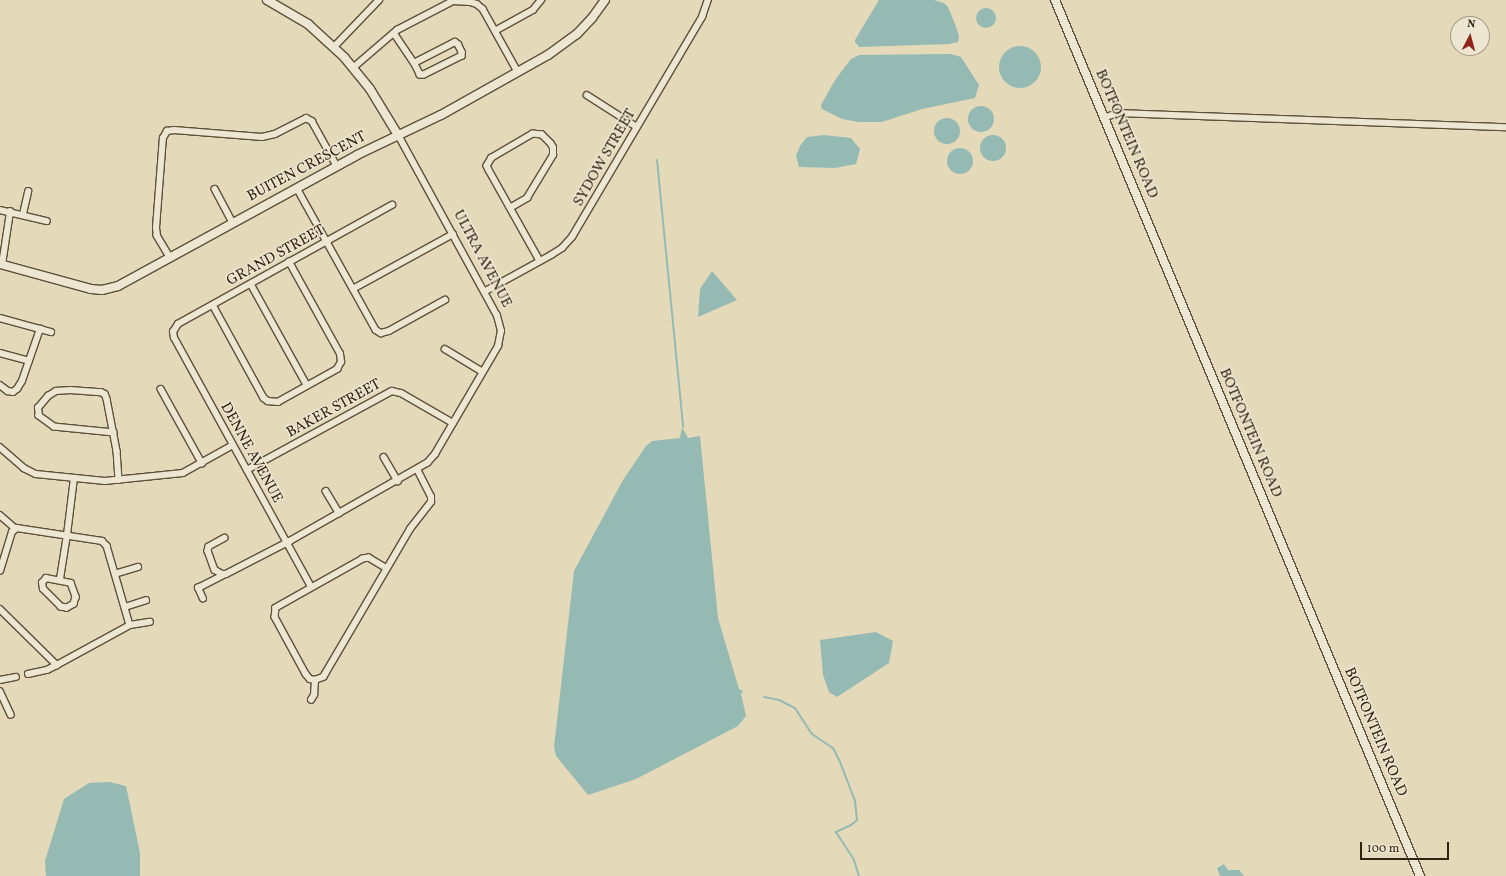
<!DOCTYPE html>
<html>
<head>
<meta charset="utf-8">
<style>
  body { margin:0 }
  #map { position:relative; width:1506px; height:876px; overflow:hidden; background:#e4d9b9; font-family:Vollkorn,serif }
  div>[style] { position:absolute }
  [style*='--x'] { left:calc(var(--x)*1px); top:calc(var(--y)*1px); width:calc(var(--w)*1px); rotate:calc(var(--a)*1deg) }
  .water>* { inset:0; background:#95bab3 }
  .round { border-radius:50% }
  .stream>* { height:2px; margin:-1px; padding:0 1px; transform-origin:1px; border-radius:1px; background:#95bab3 }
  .roads { filter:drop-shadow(1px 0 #5e5039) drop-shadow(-1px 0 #5e5039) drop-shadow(0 1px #5e5039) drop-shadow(0 -1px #5e5039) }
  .street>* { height:5.5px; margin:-2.75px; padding:0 2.75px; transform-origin:2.75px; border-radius:2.75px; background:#ede6d2 }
  .secondary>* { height:8px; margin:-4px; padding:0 4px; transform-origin:4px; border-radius:4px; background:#ede6d2 }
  span { translate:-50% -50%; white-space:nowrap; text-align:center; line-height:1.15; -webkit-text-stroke:3px #ede6d2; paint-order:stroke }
  .street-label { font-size:15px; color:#31230e }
  .north { position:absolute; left:1450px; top:16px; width:40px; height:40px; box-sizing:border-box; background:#ede6d2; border:1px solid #a29884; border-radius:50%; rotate:6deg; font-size:11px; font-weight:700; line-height:16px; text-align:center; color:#31230e }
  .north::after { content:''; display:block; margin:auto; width:14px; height:18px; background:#8f2418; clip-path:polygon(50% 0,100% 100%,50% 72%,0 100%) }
  .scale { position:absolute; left:1360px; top:842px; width:89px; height:18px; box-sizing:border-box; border:2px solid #31230e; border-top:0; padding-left:5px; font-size:12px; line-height:14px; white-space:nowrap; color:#31230e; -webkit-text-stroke:3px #ede6d2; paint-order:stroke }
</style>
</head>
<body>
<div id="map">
  <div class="water">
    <i style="clip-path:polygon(879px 0,934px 0,944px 3px,948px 7px,955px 24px,959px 36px,958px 42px,949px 44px,859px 47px,855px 42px,855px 40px)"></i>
    <i class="round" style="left:976px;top:8px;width:20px;height:20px"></i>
    <i class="round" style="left:999px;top:46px;width:42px;height:42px"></i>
    <i style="clip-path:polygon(951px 54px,961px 57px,979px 85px,975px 98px,922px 109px,882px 122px,859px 122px,842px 119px,822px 109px,821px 105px,835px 80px,851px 59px,859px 55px)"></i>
    <i class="round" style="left:968px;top:106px;width:26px;height:26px"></i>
    <i class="round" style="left:934px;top:118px;width:26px;height:26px"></i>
    <i style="clip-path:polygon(824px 135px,851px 138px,860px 149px,856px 164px,835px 168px,799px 167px,796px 156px,800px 146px,807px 137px)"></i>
    <i class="round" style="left:980px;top:135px;width:26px;height:26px"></i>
    <i class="round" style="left:947px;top:148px;width:26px;height:26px"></i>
    <i style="clip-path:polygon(712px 271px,737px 300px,698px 317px,700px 289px)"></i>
    <i style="clip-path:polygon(682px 427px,688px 438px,700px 436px,718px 618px,739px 689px,743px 691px,741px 694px,746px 716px,738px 726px,636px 779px,588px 795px,556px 756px,554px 747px,574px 571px,623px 480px,646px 446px,652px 441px,680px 438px)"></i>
    <i style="clip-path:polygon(876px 632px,893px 641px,889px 663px,837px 697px,829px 692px,823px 675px,820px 640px)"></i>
    <i style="clip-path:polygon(109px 782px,126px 786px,140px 853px,140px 876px,46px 876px,45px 861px,64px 799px,89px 783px)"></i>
    <i style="clip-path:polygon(1224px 864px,1228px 870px,1239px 870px,1244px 876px,1220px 876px,1217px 868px)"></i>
  </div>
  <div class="stream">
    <i style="--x:657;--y:160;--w:268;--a:84.4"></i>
    <i style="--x:764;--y:697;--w:15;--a:11"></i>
    <i style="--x:779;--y:700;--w:18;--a:27"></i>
    <i style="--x:795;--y:708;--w:31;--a:57"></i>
    <i style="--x:812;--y:734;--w:25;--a:34"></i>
    <i style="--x:833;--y:748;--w:16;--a:63"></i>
    <i style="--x:840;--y:762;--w:42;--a:69"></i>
    <i style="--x:855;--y:801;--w:19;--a:84"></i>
    <i style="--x:857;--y:820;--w:8;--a:140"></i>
    <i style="--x:851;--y:825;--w:17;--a:155"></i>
    <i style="--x:836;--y:832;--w:33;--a:57"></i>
    <i style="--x:854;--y:860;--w:17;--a:73"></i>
  </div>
  <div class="roads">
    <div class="street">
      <i style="--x:495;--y:31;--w:43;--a:-28.9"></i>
      <i style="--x:533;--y:10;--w:13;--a:-51"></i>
      <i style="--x:394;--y:33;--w:36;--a:56"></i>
      <i style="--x:455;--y:42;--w:4;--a:34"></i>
      <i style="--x:458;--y:44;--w:9;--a:63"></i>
      <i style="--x:462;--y:52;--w:4;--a:90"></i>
      <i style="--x:462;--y:56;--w:42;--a:153.4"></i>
      <i style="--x:424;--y:75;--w:4;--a:180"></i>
      <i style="--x:420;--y:75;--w:13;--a:-117"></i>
      <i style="--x:414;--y:63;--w:46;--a:-27.1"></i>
      <i style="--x:334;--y:47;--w:65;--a:-46.2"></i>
      <i style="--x:354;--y:67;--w:57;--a:-40.7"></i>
      <i style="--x:397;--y:30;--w:63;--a:-27.4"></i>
      <i style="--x:453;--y:1;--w:17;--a:3"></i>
      <i style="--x:470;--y:2;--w:7;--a:16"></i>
      <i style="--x:477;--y:4;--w:8;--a:40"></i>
      <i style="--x:483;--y:9;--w:72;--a:60.9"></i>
      <i style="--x:587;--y:95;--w:59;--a:32.6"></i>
      <i style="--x:1104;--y:118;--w:14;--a:-21"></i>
      <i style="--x:1117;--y:113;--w:389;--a:2.1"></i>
      <i style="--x:297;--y:188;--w:162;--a:60.9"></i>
      <i style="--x:376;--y:330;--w:6;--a:31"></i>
      <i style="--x:381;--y:333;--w:8;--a:-14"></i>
      <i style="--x:389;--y:331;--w:64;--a:-29"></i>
      <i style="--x:215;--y:189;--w:38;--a:62"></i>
      <i style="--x:510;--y:208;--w:20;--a:-30"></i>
      <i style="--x:527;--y:198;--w:50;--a:-58.8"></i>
      <i style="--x:553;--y:155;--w:7;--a:-90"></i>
      <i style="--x:553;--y:148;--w:4;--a:-117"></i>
      <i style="--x:551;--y:144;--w:13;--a:-135"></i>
      <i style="--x:542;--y:135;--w:9;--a:-174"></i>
      <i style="--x:533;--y:134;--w:48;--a:149.7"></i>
      <i style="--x:492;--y:158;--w:9;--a:122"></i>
      <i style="--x:487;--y:166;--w:4;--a:63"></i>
      <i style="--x:489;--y:170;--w:104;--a:60.7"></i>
      <i style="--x:0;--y:210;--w:48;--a:13.2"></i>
      <i style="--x:23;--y:214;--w:23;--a:-77"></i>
      <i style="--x:170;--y:258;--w:26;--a:-121"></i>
      <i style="--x:157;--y:236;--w:8;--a:-97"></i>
      <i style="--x:156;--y:228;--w:90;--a:-85.6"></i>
      <i style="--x:163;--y:138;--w:8;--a:-60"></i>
      <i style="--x:167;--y:131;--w:7;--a:-8"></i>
      <i style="--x:174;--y:130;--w:88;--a:4.5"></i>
      <i style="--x:262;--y:137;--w:13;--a:-13"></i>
      <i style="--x:275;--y:134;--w:35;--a:-27"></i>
      <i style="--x:306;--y:118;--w:7;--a:27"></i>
      <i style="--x:312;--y:121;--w:51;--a:60.9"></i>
      <i style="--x:2;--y:265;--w:54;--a:-81.4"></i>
      <i style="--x:251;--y:284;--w:115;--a:61"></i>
      <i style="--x:353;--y:289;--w:114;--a:-28.8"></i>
      <i style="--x:484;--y:292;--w:77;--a:-28.9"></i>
      <i style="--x:551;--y:255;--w:13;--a:-32"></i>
      <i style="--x:562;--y:248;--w:15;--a:-48"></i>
      <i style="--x:572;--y:237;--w:256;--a:-59.4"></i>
      <i style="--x:702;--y:17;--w:18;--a:-71"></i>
      <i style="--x:213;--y:305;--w:106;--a:61.3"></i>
      <i style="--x:264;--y:398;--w:5;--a:37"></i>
      <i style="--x:268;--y:401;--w:10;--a:6"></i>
      <i style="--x:278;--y:402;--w:68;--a:-29.2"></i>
      <i style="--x:337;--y:369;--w:8;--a:-60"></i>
      <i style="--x:341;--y:362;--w:8;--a:-97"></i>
      <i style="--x:340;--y:354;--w:105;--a:-119"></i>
      <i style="--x:0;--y:318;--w:53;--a:15.4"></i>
      <i style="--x:445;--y:349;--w:44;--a:31.2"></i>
      <i style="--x:0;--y:353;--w:30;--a:15"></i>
      <i style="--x:0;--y:385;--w:10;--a:37"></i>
      <i style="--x:8;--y:391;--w:5;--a:11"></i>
      <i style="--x:13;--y:392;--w:5;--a:-37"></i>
      <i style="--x:17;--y:389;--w:9;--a:-58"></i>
      <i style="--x:22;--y:381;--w:55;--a:-70.9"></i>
      <i style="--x:161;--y:389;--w:85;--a:61"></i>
      <i style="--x:114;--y:433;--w:60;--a:-174.3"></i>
      <i style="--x:54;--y:427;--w:19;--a:-144"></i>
      <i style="--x:39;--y:416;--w:8;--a:-97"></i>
      <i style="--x:38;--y:408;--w:16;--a:-50"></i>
      <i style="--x:48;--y:396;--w:9;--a:-32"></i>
      <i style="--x:56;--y:391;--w:14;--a:-4"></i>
      <i style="--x:70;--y:390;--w:31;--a:4"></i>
      <i style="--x:101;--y:392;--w:4;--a:27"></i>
      <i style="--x:105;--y:394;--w:5;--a:68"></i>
      <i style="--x:107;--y:399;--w:53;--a:79.1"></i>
      <i style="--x:117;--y:451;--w:29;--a:86"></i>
      <i style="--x:0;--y:447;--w:32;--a:41"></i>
      <i style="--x:24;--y:468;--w:13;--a:27"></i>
      <i style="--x:36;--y:474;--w:69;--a:5.8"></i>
      <i style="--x:105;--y:481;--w:78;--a:-5.9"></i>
      <i style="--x:183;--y:473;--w:57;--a:-29.2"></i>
      <i style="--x:384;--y:457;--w:28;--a:60"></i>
      <i style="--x:247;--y:470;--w:165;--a:-28.6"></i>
      <i style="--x:392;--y:391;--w:9;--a:13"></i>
      <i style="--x:401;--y:393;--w:60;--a:30"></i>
      <i style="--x:326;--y:491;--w:26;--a:59"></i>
      <i style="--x:0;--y:515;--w:21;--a:41"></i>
      <i style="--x:225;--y:538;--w:18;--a:151"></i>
      <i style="--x:209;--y:547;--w:4;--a:104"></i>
      <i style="--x:208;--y:551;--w:20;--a:70"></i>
      <i style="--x:215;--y:570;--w:8;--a:30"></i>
      <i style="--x:222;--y:574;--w:4;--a:0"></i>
      <i style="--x:226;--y:574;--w:72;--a:-27.3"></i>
      <i style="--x:290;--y:541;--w:158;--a:-29.7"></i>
      <i style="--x:427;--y:463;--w:12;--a:-48"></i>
      <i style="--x:435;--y:454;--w:125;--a:-59.7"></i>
      <i style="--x:498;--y:346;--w:15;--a:-79"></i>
      <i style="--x:501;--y:331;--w:16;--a:-105"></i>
      <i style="--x:497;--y:316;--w:206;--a:-118.7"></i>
      <i style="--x:387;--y:569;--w:21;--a:-149"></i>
      <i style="--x:369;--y:558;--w:6;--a:171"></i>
      <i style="--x:363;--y:559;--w:100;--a:150.6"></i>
      <i style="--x:276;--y:608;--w:9;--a:96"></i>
      <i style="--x:275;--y:617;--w:65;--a:61.5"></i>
      <i style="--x:306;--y:674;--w:6;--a:51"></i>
      <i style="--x:310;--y:679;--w:5;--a:11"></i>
      <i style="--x:315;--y:680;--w:9;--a:-21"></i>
      <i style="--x:323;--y:677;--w:4;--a:-56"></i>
      <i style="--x:325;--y:674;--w:168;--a:-59.6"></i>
      <i style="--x:410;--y:529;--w:34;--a:-52"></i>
      <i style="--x:431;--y:502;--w:5;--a:-90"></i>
      <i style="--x:431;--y:497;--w:30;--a:-117"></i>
      <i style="--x:0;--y:571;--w:41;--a:-72.9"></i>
      <i style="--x:12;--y:532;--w:6;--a:-39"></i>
      <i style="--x:17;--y:528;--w:86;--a:8.7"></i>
      <i style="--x:102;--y:541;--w:7;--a:45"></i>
      <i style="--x:107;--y:546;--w:82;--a:73.8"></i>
      <i style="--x:115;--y:574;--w:24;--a:-17"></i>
      <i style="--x:46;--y:578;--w:25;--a:11"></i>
      <i style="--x:71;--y:583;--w:15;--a:70"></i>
      <i style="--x:76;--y:597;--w:7;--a:106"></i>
      <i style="--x:74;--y:604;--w:8;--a:150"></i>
      <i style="--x:67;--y:608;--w:6;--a:-171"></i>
      <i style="--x:61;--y:607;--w:25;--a:-135"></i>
      <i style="--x:43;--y:589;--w:6;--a:-99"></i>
      <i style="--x:42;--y:583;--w:6;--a:-51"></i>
      <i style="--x:60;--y:579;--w:45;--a:-81"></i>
      <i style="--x:67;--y:535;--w:57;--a:-83"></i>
      <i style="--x:311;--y:587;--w:284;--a:-118.8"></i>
      <i style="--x:174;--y:338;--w:6;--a:-99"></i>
      <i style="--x:173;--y:332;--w:9;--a:-58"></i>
      <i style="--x:178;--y:324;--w:245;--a:-29.1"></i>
      <i style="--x:203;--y:599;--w:12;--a:-114"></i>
      <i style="--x:198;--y:588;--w:29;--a:-27"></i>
      <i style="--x:125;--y:607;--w:22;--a:-18"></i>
      <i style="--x:0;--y:609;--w:80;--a:44.5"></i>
      <i style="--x:28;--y:674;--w:19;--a:-12"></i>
      <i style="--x:47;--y:670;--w:11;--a:-27"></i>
      <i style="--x:57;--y:665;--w:83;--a:-28.7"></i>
      <i style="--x:130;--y:625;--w:20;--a:-9"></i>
      <i style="--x:0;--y:680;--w:16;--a:-11"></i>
      <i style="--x:0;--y:691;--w:26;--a:65"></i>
      <i style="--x:311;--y:700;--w:6;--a:-59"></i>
      <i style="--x:314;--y:695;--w:15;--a:-86"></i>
    </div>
    <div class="secondary">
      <i style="--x:267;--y:0;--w:48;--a:30.3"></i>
      <i style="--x:308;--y:24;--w:49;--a:42.5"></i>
      <i style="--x:344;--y:57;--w:41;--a:50.9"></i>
      <i style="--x:370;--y:89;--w:54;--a:58.7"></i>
      <i style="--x:1055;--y:0;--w:949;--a:67.38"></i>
      <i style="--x:0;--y:264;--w:94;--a:15.4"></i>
      <i style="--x:91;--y:289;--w:11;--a:5"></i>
      <i style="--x:102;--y:290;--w:16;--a:-14"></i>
      <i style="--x:118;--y:286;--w:273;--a:-28.7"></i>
      <i style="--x:357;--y:155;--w:93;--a:-25.5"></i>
      <i style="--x:441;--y:115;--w:123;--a:-29.3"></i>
      <i style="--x:548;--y:55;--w:36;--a:-36"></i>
      <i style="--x:577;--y:34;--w:22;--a:-47"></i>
      <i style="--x:592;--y:18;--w:22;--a:-54"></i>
    </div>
  </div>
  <div class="street-label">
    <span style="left:1126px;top:134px;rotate:67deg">BOTFONTEIN ROAD</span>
    <span style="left:605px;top:158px;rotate:-60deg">SYDOW STREET</span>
    <span style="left:307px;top:167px;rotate:-28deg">BUITEN CRESCENT</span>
    <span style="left:276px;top:256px;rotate:-29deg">GRAND STREET</span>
    <span style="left:482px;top:259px;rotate:62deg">ULTRA AVENUE</span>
    <span style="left:334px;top:409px;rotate:-29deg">BAKER STREET</span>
    <span style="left:1250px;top:433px;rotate:67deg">BOTFONTEIN ROAD</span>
    <span style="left:251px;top:453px;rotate:61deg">DENNE AVENUE</span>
    <span style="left:1375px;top:732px;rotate:67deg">BOTFONTEIN ROAD</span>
  </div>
  <div class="north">N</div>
  <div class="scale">100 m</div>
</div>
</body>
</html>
